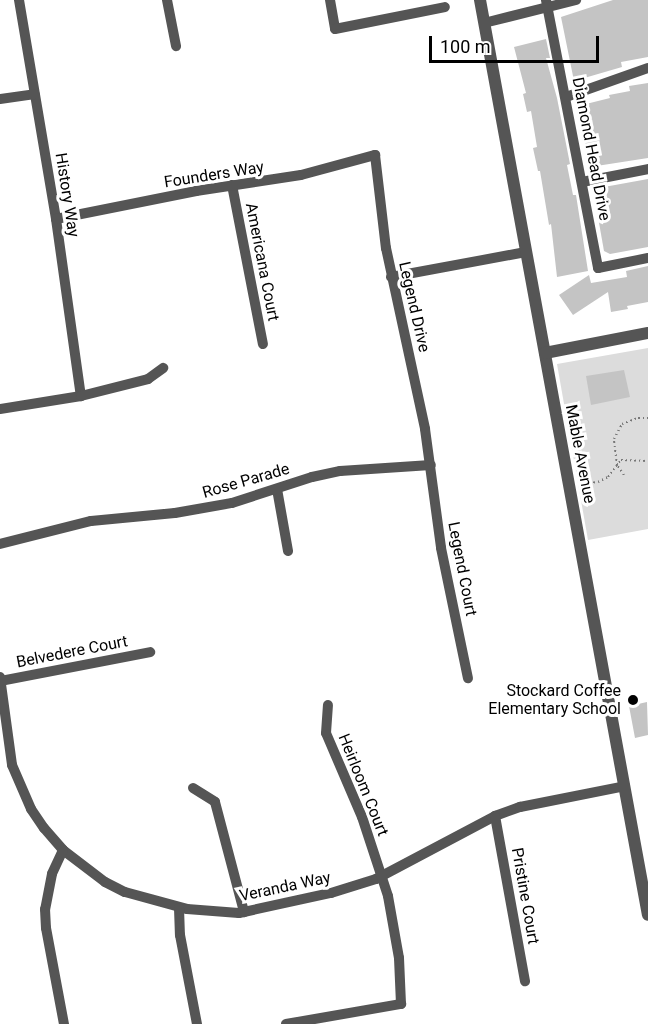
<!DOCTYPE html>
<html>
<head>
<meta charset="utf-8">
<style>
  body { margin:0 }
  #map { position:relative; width:648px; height:1024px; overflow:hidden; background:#fff; font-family:Roboto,sans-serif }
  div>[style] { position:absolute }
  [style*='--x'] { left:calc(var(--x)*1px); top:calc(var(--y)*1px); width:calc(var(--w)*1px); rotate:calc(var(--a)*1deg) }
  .green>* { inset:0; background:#dcdcdc }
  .building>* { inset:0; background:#c4c4c4 }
  .path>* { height:2px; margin-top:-1px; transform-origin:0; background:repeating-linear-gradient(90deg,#777 0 1.5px,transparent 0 4.5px) }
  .minor>* { height:10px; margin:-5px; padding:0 5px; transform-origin:5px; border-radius:5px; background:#555 }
  .tertiary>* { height:12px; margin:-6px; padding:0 6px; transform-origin:6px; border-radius:6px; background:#555 }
  .dots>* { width:16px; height:16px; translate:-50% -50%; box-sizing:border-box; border:3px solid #fff; border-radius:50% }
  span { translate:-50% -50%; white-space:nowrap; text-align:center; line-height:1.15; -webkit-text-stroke:6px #fff; paint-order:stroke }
  .street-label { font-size:16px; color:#000 }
  .poi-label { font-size:16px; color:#000 }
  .right { translate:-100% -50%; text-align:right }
  .scale { position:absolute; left:429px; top:36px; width:170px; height:27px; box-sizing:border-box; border:3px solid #000; border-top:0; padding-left:8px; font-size:18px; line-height:21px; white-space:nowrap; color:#000; -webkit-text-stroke:4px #fff; paint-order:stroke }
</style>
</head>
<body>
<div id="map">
  <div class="green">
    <i style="clip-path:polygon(648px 348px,648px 529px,588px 540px,557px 364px)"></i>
  </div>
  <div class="building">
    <i style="clip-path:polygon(613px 0,648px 0,648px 57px,621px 62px,622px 67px,574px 81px,561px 17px)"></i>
    <i style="clip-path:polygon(546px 39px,550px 58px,546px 58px,557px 98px,570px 164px,567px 165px,573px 195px,576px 195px,588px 271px,557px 277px,551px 224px,549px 225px,540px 171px,538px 171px,533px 148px,537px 147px,531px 111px,527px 112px,523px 94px,526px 93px,514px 47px)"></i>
    <i style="clip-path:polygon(648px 83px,648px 158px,590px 167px,578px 106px,610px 98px,609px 95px,630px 91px,629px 86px)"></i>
    <i style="clip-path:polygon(648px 179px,648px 247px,610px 254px,604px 251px,593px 189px)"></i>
    <i style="clip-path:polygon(648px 266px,648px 302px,627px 306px,628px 309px,611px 312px,608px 292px,573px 315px,559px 295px,589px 275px,591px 283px,627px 277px,626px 271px)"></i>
    <i style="clip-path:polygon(624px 370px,630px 397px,591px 405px,586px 376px)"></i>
    <i style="clip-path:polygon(647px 702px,648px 735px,635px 738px,629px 706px)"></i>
  </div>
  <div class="path">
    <i style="--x:624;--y:475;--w:12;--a:-125"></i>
    <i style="--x:617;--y:465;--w:26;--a:-97"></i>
    <i style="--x:614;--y:439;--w:17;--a:-62"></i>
    <i style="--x:622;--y:424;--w:17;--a:-21"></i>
    <i style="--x:638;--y:418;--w:10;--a:0"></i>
    <i style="--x:580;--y:484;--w:18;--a:-6"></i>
    <i style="--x:598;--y:482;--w:11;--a:-27"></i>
    <i style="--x:608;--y:477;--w:21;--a:-53"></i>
    <i style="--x:621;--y:460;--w:27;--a:2"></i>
  </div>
  <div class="minor">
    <i style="--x:19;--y:0;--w:222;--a:80.4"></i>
    <i style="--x:56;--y:219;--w:179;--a:82"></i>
    <i style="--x:167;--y:0;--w:47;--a:78.9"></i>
    <i style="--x:330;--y:0;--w:29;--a:80"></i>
    <i style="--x:335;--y:29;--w:112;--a:-11.3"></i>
    <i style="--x:546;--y:0;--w:273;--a:79"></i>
    <i style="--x:598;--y:268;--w:51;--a:-11.3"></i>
    <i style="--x:484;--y:23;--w:95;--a:-14"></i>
    <i style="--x:566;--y:97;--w:87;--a:-19.5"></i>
    <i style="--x:0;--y:99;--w:35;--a:-8"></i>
    <i style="--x:582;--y:182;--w:67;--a:-11.1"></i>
    <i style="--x:232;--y:185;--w:162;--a:79"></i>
    <i style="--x:56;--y:219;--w:143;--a:-11.3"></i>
    <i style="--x:196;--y:191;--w:106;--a:-8.7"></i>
    <i style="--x:301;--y:175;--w:77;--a:-15.1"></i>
    <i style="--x:375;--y:155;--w:94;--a:83.3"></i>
    <i style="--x:386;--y:248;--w:185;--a:77.8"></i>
    <i style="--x:425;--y:429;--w:120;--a:82.3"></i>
    <i style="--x:441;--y:548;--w:133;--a:78.3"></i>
    <i style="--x:391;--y:277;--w:137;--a:-10.5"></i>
    <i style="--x:0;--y:409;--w:82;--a:-9.1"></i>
    <i style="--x:81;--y:396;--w:69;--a:-14.2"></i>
    <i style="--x:148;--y:379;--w:19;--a:-36"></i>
    <i style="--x:277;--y:489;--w:63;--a:79.9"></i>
    <i style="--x:0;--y:544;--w:94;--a:-14.2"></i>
    <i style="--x:91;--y:521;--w:84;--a:-5.4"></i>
    <i style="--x:175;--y:513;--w:58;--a:-10"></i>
    <i style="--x:232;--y:503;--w:84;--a:-18"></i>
    <i style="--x:312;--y:477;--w:29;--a:-12"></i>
    <i style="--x:340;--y:471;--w:91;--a:-3.8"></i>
    <i style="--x:0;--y:677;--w:89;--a:82.2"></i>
    <i style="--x:12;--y:765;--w:48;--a:66.6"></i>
    <i style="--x:31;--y:809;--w:23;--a:56"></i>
    <i style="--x:44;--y:828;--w:29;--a:49"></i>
    <i style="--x:63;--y:850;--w:53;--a:37.3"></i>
    <i style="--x:105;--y:882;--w:22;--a:27"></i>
    <i style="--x:125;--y:892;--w:64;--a:15.3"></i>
    <i style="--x:187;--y:909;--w:52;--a:4.4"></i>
    <i style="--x:239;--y:913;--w:94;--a:-12.3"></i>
    <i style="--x:331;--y:893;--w:47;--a:-17.3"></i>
    <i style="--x:376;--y:879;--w:135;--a:-27.9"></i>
    <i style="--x:495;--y:816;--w:27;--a:-20"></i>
    <i style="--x:520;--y:807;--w:107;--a:-11.3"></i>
    <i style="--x:0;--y:681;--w:153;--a:-10.9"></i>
    <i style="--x:193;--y:788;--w:26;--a:32"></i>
    <i style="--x:215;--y:802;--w:114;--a:75.2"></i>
    <i style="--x:495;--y:816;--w:168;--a:79.7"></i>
    <i style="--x:63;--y:850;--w:26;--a:115"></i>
    <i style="--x:52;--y:874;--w:36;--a:101"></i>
    <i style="--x:45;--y:909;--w:19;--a:87"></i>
    <i style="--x:46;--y:928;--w:98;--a:79.4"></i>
    <i style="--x:179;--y:908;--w:27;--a:88"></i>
    <i style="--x:180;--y:935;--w:91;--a:79.2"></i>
    <i style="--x:286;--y:1024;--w:117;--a:-9.9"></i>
    <i style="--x:401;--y:1004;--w:46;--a:-92.5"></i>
    <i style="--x:399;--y:958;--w:63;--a:-100.1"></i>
    <i style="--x:388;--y:896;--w:83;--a:-108.2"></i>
    <i style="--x:362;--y:817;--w:91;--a:-113.2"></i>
    <i style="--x:326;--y:733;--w:28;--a:-86"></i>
  </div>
  <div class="tertiary">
    <i style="--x:480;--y:0;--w:930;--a:79.6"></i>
    <i style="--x:545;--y:353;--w:105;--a:-11"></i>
  </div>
  <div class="dots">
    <i style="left:633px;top:700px;background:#000"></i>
  </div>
  <div class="street-label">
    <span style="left:591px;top:149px;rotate:79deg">Diamond Head Drive</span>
    <span style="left:214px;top:175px;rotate:-9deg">Founders Way</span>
    <span style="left:67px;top:195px;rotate:81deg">History Way</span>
    <span style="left:262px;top:262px;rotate:79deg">Americana Court</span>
    <span style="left:414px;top:307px;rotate:77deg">Legend Drive</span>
    <span style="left:580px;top:454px;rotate:79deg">Mable Avenue</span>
    <span style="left:246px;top:481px;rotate:-16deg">Rose Parade</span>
    <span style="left:462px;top:569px;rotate:79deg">Legend Court</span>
    <span style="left:72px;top:652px;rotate:-11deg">Belvedere Court</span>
    <span style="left:363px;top:785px;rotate:68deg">Heirloom Court</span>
    <span style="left:285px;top:887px;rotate:-12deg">Veranda Way</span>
    <span style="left:525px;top:896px;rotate:80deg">Pristine Court</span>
  </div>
  <div class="poi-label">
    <span class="right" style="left:621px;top:700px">Stockard Coffee<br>Elementary School</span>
  </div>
  <div class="scale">100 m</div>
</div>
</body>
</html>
